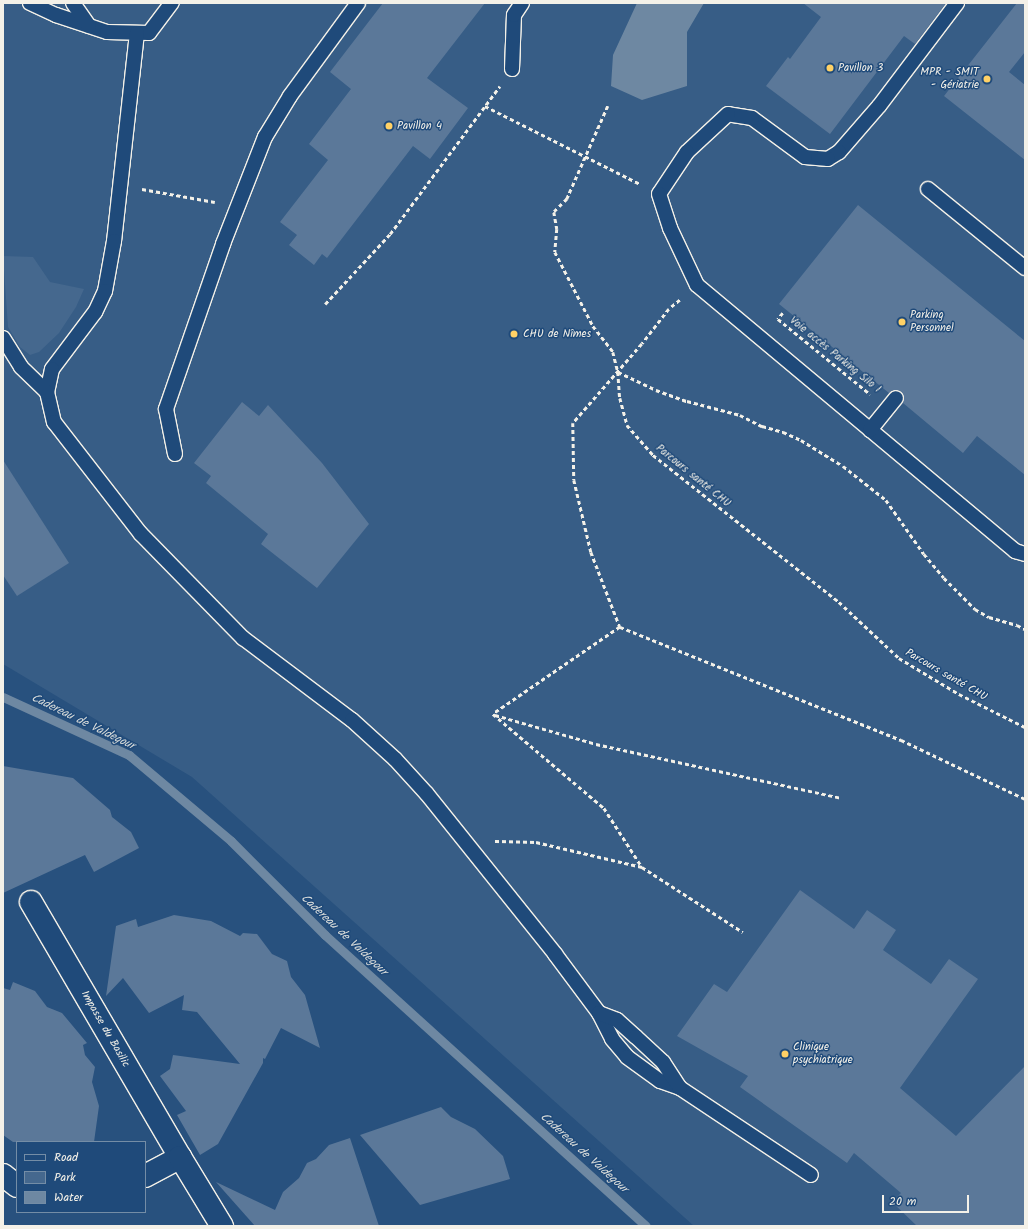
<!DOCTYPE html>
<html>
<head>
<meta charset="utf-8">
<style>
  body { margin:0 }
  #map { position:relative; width:1028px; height:1229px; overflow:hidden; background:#28517e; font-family:Kalam,sans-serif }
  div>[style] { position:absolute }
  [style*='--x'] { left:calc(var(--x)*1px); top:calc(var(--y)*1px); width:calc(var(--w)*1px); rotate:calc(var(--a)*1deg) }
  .built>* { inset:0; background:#375d86 }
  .green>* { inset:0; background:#45688e }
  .water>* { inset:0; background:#6e88a2 }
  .stream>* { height:9px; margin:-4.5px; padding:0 4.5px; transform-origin:4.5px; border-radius:4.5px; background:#6e88a2 }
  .building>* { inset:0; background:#5b7899 }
  .path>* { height:2.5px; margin-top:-1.25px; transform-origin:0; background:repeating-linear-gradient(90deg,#f4f1e8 0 4px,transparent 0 7px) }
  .roads { filter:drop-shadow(1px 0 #f4f1e8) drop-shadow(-1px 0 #f4f1e8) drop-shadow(0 1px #f4f1e8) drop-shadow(0 -1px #f4f1e8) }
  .lane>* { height:14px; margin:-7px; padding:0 7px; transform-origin:7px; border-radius:7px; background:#1f4a7a }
  .street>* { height:22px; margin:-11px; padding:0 11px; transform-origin:11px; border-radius:11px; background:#1f4a7a }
  .dots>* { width:11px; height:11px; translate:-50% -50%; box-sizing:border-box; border:2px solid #1f4a7a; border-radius:50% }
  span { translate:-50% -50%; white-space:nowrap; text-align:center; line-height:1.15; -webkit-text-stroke:3px #1f4a7a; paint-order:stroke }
  .poi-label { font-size:11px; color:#f4f1e8 }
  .left { translate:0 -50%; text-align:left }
  .right { translate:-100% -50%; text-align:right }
  .street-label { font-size:11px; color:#f4f1e8 }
  .water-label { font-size:12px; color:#d9dcda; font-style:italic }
  .frame { position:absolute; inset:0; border:4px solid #f4f1e8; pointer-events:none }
  .legend { position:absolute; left:16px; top:1141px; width:130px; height:72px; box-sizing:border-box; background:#1f4a7a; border:1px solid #748da6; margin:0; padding:5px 7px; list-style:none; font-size:12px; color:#f4f1e8 }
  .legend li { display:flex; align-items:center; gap:8px; height:20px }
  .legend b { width:20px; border:1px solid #748da6 }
  .scale { position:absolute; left:882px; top:1195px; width:87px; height:18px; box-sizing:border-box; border:2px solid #f4f1e8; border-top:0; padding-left:5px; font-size:12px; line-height:14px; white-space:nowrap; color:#f4f1e8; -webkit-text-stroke:3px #1f4a7a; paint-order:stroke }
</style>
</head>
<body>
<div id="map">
  <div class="built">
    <i style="clip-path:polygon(3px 3px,1025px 3px,1025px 1226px,694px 1226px,192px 777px,3px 664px)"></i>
  </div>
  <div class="green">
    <i style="clip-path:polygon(3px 256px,33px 257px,50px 282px,84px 289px,76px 307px,59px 333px,39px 352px,30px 355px,20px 347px,8px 327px)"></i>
  </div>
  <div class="water">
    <i style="clip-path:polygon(637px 3px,704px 3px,687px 32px,687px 86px,642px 100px,611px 86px,613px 55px)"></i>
  </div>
  <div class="stream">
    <i style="--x:3;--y:697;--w:139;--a:24.7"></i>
    <i style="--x:129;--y:755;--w:133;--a:40.1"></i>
    <i style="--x:231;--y:841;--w:133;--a:45"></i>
    <i style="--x:325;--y:935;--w:433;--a:42.2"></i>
  </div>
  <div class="building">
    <i style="clip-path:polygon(383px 3px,485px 3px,427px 78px,468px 108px,430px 159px,413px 146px,327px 258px,322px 254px,314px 265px,289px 245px,297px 235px,280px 222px,328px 160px,309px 144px,351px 89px,330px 72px)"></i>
    <i style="clip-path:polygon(803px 3px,946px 3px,915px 44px,904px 36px,830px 134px,766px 86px,788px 57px,790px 59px,821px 17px)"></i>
    <i style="clip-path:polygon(1017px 3px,1025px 3px,1025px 52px,1009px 72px,1025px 85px,1025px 160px,944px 96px)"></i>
    <i style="clip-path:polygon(858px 205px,1025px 341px,1025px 475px,977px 436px,963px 453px,903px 403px,904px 395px,901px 391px,893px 390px,889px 393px,779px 304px)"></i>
    <i style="clip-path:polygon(242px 402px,259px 416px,268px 405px,322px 463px,369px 524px,317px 588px,261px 544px,268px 534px,206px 483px,211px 476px,194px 463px)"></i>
    <i style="clip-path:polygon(3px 460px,69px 563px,17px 596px,3px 575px)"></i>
    <i style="clip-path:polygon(3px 766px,73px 778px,110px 810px,112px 817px,131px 832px,139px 848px,94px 872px,85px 855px,3px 893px)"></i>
    <i style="clip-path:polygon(800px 890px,854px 929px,867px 910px,896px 930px,883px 950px,931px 984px,949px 959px,978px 979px,900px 1088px,956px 1136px,1025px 1066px,1025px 1226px,917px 1226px,892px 1202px,901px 1193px,854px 1153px,847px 1163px,740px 1087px,748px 1076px,677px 1036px,714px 984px,727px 992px)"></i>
    <i style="clip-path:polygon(174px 915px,211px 921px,240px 936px,243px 933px,257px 934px,272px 954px,287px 961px,291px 977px,305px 995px,320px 1048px,281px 1028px,265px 1059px,263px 1058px,263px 1063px,218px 1144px,200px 1155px,177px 1115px,186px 1111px,160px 1076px,170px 1069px,173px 1055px,240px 1064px,197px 1012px,182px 1010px,184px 995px,149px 1013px,123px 978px,106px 996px,116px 926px,136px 919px,138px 927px)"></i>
    <i style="clip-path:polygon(13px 982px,35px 991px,47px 1007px,62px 1013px,87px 1043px,83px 1045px,85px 1055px,95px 1067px,92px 1082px,99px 1106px,94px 1142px,13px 1142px,3px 1135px,3px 988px,10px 990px)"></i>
    <i style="clip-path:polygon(441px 1107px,451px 1117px,475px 1129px,503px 1156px,510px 1179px,420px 1205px,360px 1135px)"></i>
    <i style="clip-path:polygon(350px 1138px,379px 1226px,255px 1226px,216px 1182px,275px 1210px,283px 1192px,299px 1178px,307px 1163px,316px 1159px,329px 1145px)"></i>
  </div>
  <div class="path">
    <i style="--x:485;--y:106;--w:174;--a:26.7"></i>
    <i style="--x:608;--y:106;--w:102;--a:113.8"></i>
    <i style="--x:567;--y:199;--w:18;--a:135"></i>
    <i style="--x:554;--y:212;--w:17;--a:80"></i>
    <i style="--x:557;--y:229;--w:23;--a:95"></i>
    <i style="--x:555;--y:252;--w:83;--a:62.8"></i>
    <i style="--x:593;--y:326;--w:33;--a:52"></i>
    <i style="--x:613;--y:352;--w:21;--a:76"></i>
    <i style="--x:618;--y:372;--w:26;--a:86"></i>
    <i style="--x:620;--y:398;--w:28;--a:75"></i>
    <i style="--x:627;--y:425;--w:40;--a:49"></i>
    <i style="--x:653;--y:455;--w:237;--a:38.3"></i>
    <i style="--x:839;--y:602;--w:82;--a:43"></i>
    <i style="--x:899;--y:658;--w:70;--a:31"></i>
    <i style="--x:959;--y:694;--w:74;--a:26.6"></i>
    <i style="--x:142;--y:189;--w:74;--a:10.1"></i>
    <i style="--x:680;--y:300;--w:14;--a:141"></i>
    <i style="--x:669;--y:309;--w:44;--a:127.6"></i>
    <i style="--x:642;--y:344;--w:105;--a:131.1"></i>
    <i style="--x:573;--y:423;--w:57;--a:89"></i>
    <i style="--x:574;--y:480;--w:74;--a:76.7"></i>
    <i style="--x:591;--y:552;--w:80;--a:68.9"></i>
    <i style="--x:620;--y:627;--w:303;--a:21.9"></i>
    <i style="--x:901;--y:740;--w:137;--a:25.4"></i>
    <i style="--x:325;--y:304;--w:96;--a:-47.1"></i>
    <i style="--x:390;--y:234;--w:184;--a:-53.4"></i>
    <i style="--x:783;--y:313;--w:8;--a:130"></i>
    <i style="--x:778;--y:319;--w:119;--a:39.2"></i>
    <i style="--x:618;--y:372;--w:42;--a:25.3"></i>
    <i style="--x:656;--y:390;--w:33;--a:20"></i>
    <i style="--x:687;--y:401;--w:55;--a:14.8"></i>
    <i style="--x:740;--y:415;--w:25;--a:27"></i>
    <i style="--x:762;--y:426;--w:22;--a:16"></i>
    <i style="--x:783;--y:432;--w:20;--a:24"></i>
    <i style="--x:801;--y:440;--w:49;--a:31.8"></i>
    <i style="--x:843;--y:466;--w:55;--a:38.3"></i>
    <i style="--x:886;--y:500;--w:66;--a:54.9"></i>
    <i style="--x:924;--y:554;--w:31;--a:50"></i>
    <i style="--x:944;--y:578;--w:44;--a:45"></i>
    <i style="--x:975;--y:609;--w:16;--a:30"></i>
    <i style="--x:989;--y:617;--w:29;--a:16"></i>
    <i style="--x:1017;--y:625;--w:9;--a:27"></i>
    <i style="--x:620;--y:627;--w:154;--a:145.6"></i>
    <i style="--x:493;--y:714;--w:145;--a:40.3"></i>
    <i style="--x:604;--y:808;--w:70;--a:57.2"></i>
    <i style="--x:495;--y:715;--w:105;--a:16"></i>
    <i style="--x:596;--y:744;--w:251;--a:12.4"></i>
    <i style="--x:495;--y:841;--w:41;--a:1.4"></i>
    <i style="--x:536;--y:842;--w:109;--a:13.3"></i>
    <i style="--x:642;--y:867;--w:120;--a:32.8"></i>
  </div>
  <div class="roads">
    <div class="lane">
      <i style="--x:30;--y:3;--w:29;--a:25"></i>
      <i style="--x:56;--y:15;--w:54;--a:18.4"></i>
      <i style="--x:107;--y:32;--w:42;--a:1.4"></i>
      <i style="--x:149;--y:33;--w:38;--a:-53"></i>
      <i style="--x:73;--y:3;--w:28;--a:55"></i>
      <i style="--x:957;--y:3;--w:129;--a:127.1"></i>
      <i style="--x:879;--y:106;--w:61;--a:131"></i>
      <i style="--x:839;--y:152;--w:13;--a:148"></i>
      <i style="--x:828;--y:159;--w:23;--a:-175"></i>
      <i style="--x:805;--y:157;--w:66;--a:-143.7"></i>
      <i style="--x:752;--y:118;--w:24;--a:-171"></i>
      <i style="--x:728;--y:114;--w:56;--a:137.2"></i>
      <i style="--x:687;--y:152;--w:50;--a:123.7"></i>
      <i style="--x:659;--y:194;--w:36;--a:72"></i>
      <i style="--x:670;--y:228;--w:63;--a:64.7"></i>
      <i style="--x:697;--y:285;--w:415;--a:39.9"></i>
      <i style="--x:1015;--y:551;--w:10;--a:17"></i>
      <i style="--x:137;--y:33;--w:209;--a:96.3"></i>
      <i style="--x:114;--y:241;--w:51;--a:100.2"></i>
      <i style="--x:105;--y:291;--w:23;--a:115"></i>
      <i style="--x:95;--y:312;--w:71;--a:127"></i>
      <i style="--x:52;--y:369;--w:24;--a:102"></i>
      <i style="--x:47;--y:392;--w:31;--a:77"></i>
      <i style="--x:54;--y:422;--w:142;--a:52.2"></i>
      <i style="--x:141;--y:534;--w:146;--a:45.6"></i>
      <i style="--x:243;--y:638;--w:136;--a:37"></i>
      <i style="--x:352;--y:720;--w:58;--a:42.2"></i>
      <i style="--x:395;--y:759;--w:47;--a:47.6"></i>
      <i style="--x:427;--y:794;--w:205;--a:51.3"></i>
      <i style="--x:555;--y:954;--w:74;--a:53.3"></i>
      <i style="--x:599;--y:1013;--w:29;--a:63"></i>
      <i style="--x:612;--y:1039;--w:23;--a:50"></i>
      <i style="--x:627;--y:1057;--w:41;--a:36"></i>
      <i style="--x:660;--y:1081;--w:21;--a:19"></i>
      <i style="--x:680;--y:1088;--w:157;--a:33.6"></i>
      <i style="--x:512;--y:69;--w:54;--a:-87.9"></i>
      <i style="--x:514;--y:15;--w:14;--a:-56"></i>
      <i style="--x:928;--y:189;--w:125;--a:39.2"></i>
      <i style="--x:3;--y:338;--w:34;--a:58"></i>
      <i style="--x:21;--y:367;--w:36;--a:44"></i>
      <i style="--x:870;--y:430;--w:41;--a:-50.9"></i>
      <i style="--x:175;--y:454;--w:46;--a:-101.3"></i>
      <i style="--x:166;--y:409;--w:175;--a:-70.9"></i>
      <i style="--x:223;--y:244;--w:115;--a:-68.6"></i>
      <i style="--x:265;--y:137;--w:48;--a:-58.6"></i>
      <i style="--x:290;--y:96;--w:115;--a:-53.8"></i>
      <i style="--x:599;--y:1013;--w:19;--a:21"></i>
      <i style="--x:617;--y:1020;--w:25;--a:42"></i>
      <i style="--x:636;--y:1037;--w:37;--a:43"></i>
      <i style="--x:663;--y:1062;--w:31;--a:57"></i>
    </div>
    <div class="street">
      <i style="--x:31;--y:902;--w:295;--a:59.7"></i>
      <i style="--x:3;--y:1175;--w:18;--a:38"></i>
      <i style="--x:145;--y:1176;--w:40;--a:-28"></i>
      <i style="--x:180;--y:1157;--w:81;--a:58.7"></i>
    </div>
  </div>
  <div class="dots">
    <i style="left:830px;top:68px;background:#ffd166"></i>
    <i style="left:987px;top:79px;background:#ffd166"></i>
    <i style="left:389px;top:126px;background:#ffd166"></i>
    <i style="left:902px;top:322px;background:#ffd166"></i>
    <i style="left:514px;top:334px;background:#ffd166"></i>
    <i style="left:785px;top:1054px;background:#ffd166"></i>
  </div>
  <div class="poi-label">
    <span class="left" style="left:838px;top:68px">Pavillon 3</span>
    <span class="right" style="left:979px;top:79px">MPR - SMIT<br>- Gériatrie</span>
    <span class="left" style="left:397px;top:126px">Pavillon 4</span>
    <span class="left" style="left:910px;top:322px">Parking<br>Personnel</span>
    <span class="left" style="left:523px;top:334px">CHU de Nîmes</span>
    <span class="left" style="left:793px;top:1054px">Clinique<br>psychiatrique</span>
  </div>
  <div class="street-label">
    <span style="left:835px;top:355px;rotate:39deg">Voie accès Parking Silo 1</span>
    <span style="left:693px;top:476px;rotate:39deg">Parcours santé CHU</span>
    <span style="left:946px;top:675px;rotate:30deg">Parcours santé CHU</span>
    <span style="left:105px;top:1029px;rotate:60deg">Impasse du Basilic</span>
  </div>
  <div class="water-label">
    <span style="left:83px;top:722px;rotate:26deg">Cadereau de Valdegour</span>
    <span style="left:344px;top:935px;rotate:43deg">Cadereau de Valdegour</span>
    <span style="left:584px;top:1153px;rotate:42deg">Cadereau de Valdegour</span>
  </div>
  <div class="frame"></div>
  <ul class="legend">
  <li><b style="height:5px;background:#1f4a7a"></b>Road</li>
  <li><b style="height:11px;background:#45688e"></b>Park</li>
  <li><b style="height:11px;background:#6e88a2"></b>Water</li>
  </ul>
  <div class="scale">20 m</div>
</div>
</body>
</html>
